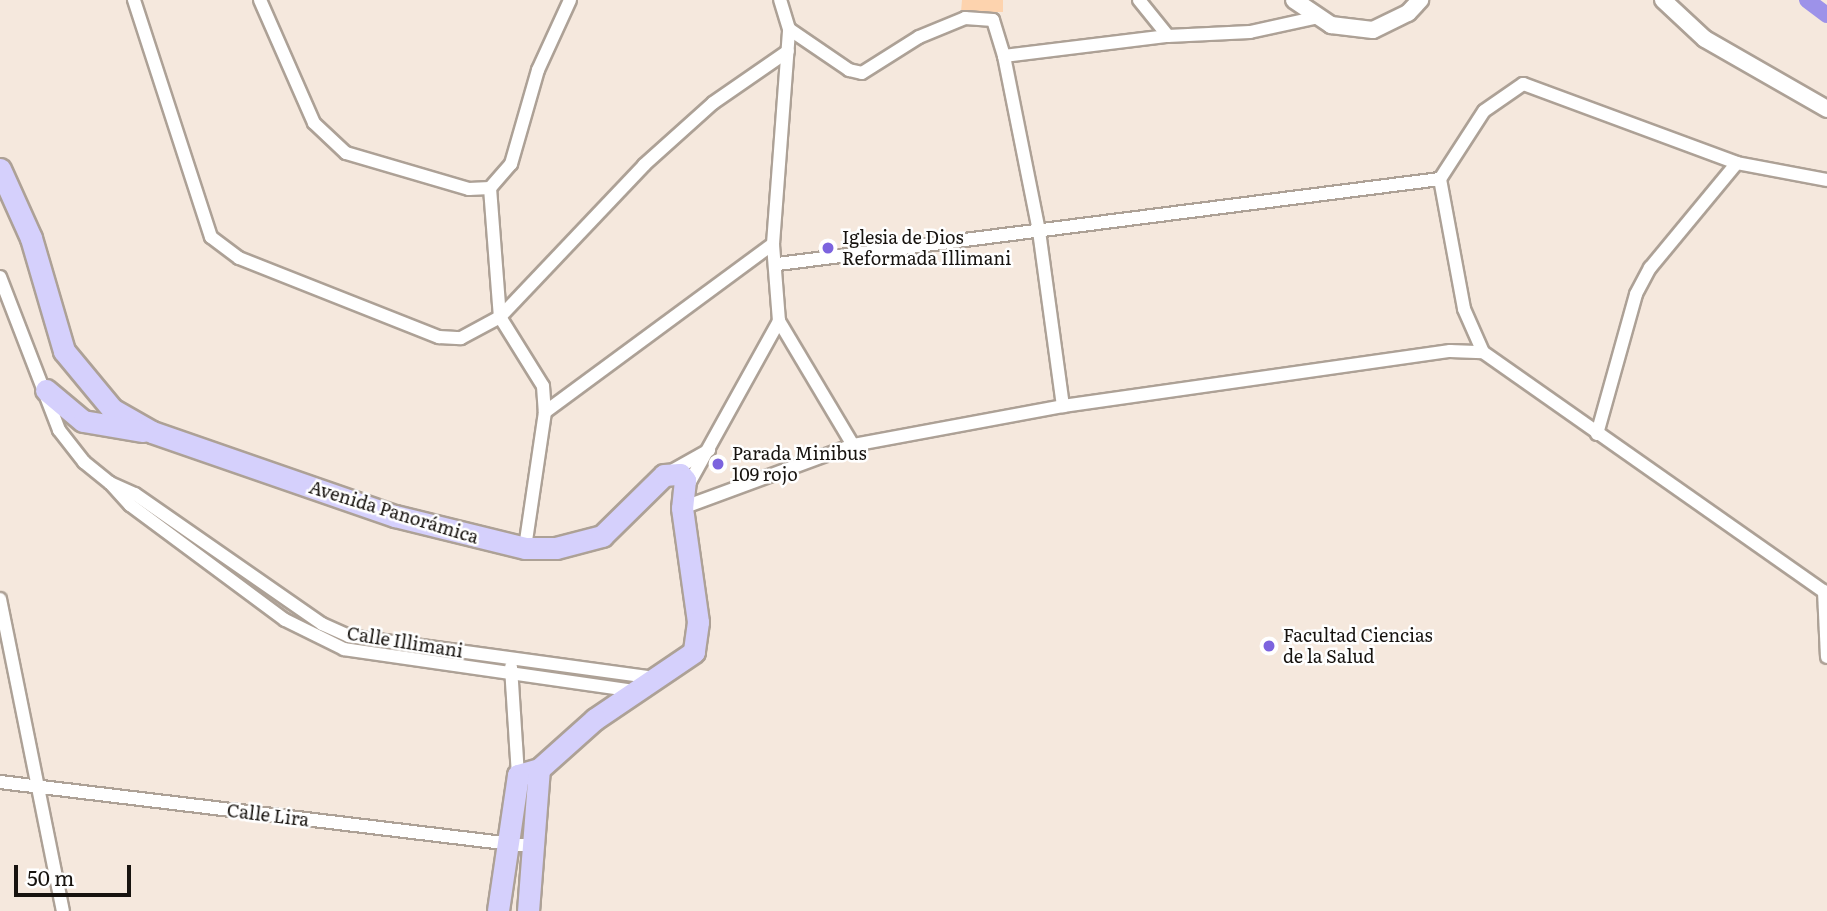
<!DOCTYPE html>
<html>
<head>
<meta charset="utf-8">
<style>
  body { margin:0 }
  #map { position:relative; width:1827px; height:911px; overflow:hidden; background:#f5e8dd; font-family:Literata,serif }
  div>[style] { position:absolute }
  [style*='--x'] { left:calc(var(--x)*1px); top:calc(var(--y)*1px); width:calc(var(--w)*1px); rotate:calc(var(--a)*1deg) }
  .green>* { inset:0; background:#fdd3ae }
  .canal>* { height:16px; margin:-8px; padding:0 8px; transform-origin:8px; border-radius:8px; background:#9d92e9 }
  .roads { filter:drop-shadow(2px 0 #ada196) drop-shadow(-2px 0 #ada196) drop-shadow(0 2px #ada196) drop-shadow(0 -2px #ada196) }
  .minor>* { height:12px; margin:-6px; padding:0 6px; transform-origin:6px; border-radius:6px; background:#fff }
  .tertiary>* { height:16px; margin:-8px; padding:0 8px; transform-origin:8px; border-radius:8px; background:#fff }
  .primary>* { height:21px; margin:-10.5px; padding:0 10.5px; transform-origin:10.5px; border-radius:10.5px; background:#d5d0fc }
  .dots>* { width:19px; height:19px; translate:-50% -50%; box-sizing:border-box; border:4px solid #fff; border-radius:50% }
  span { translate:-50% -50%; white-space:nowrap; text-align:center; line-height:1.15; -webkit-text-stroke:5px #fff; paint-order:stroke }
  .poi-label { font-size:18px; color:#17130f }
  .left { translate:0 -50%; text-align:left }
  .street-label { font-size:18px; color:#17130f }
  .scale { position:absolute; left:14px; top:865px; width:117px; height:32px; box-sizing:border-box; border:4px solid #17130f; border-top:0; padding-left:9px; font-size:21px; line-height:24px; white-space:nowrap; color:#17130f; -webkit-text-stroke:5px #fff; paint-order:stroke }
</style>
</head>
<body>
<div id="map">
  <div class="green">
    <i style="clip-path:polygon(962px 0,1003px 0,1003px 12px,961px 12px)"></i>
  </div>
  <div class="canal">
    <i style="--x:1807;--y:0;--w:25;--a:37"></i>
  </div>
  <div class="roads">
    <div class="minor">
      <i style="--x:134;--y:0;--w:249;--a:72"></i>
      <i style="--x:211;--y:237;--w:35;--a:37"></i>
      <i style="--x:239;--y:258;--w:215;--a:21.6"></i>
      <i style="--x:439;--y:337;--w:22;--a:3"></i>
      <i style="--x:461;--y:338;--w:44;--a:-28.3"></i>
      <i style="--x:500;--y:317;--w:209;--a:-46.5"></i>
      <i style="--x:644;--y:165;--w:93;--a:-41.9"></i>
      <i style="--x:713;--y:103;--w:91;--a:-34.7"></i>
      <i style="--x:260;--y:0;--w:134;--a:66.3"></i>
      <i style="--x:314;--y:123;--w:44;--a:43.2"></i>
      <i style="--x:346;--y:153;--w:128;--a:16.3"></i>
      <i style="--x:469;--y:189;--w:21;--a:-3"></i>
      <i style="--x:490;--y:188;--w:32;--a:-49"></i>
      <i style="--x:511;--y:164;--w:98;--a:-74"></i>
      <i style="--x:538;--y:70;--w:77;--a:-65.4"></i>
      <i style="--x:1139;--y:0;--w:46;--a:51.1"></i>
      <i style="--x:789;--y:29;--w:73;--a:34.3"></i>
      <i style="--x:849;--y:70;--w:13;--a:13"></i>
      <i style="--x:862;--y:73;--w:67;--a:-32.3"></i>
      <i style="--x:919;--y:37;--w:50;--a:-22.4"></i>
      <i style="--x:965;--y:18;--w:28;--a:4"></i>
      <i style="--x:993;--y:20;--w:38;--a:73"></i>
      <i style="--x:1004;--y:56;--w:165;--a:-7"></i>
      <i style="--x:1168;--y:36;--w:82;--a:-2.8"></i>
      <i style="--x:1250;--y:32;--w:66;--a:-12.3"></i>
      <i style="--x:1004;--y:56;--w:178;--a:78.7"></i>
      <i style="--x:1039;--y:231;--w:177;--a:82.2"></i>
      <i style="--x:1827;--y:180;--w:92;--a:-169.3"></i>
      <i style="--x:1737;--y:163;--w:228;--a:-159.7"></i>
      <i style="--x:1523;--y:84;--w:47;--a:145.3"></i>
      <i style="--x:1484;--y:111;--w:81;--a:122.9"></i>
      <i style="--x:1440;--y:179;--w:132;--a:79.5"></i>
      <i style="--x:1464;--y:309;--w:47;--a:66.2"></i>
      <i style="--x:1483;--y:352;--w:421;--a:35.1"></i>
      <i style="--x:490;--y:188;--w:129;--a:85.6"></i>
      <i style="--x:500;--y:317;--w:81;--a:58.1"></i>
      <i style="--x:543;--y:386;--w:26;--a:86"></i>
      <i style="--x:545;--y:412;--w:137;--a:98.4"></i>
      <i style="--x:778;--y:264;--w:667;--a:-7.32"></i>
      <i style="--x:0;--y:277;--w:164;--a:68.9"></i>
      <i style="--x:59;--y:430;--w:41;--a:52"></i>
      <i style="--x:84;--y:462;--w:33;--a:39"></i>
      <i style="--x:779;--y:321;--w:144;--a:59.2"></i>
      <i style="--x:545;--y:412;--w:283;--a:-36.4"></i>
      <i style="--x:1597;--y:434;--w:145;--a:-74.4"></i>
      <i style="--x:1636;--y:294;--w:30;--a:-62"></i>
      <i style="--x:1650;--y:268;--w:136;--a:-50.4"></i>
      <i style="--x:670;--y:472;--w:45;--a:-29.4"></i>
      <i style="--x:687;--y:487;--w:190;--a:-61"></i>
      <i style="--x:779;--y:321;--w:77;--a:-94.5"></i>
      <i style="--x:773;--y:244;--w:216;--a:-85.7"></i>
      <i style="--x:789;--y:29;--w:30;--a:-107"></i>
      <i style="--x:682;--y:508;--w:182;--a:-20.2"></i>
      <i style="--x:853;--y:445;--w:214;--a:-10.5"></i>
      <i style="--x:1063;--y:406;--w:391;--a:-8.1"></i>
      <i style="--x:1450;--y:351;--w:33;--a:2"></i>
      <i style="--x:1824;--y:591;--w:66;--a:87.4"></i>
      <i style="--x:0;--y:599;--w:318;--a:78.6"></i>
      <i style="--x:511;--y:667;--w:108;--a:86.3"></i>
      <i style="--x:635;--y:691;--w:294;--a:-171.8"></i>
      <i style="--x:344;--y:649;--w:66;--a:-153.8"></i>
      <i style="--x:285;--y:620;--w:193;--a:-143.4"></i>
      <i style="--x:130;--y:505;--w:30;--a:-132"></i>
      <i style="--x:110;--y:483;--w:27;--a:24"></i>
      <i style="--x:135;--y:494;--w:228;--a:34.8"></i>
      <i style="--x:322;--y:624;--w:30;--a:24"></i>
      <i style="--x:349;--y:636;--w:308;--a:7.8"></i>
      <i style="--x:0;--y:782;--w:540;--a:6.91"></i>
    </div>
    <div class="tertiary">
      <i style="--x:1294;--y:0;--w:45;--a:34"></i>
      <i style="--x:1331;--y:25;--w:42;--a:6.8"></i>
      <i style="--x:1373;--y:30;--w:39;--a:-26"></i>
      <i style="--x:1408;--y:13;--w:18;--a:-47"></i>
      <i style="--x:1663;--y:0;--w:57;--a:42.9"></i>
      <i style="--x:1705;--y:39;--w:141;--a:29.8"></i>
    </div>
    <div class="primary">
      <i style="--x:0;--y:169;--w:76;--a:65.8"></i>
      <i style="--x:31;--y:238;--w:118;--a:73.7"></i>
      <i style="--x:64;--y:351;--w:75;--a:50.4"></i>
      <i style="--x:112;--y:409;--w:46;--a:29.9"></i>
      <i style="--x:152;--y:432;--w:257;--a:19.1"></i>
      <i style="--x:395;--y:516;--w:134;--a:13.8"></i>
      <i style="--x:525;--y:548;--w:31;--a:0"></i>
      <i style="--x:556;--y:548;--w:48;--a:-14.6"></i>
      <i style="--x:602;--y:536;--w:87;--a:-44.5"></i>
      <i style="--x:664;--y:475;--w:16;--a:-4"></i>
      <i style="--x:680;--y:474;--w:8;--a:50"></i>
      <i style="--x:685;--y:480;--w:28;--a:96"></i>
      <i style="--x:682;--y:508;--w:115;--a:82"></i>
      <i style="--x:698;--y:622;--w:30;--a:98"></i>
      <i style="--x:694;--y:652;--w:120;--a:145.9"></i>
      <i style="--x:595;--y:719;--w:75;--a:138.2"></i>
      <i style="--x:539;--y:769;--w:22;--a:164"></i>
      <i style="--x:518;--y:775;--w:137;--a:98.4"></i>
      <i style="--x:46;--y:390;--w:48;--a:40"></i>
      <i style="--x:83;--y:421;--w:61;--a:9.5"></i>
      <i style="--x:528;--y:911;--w:142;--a:-85.6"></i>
    </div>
  </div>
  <div class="dots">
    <i style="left:828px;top:248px;background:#7c63de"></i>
    <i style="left:718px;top:464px;background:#7c63de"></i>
    <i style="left:1269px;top:646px;background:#7c63de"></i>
  </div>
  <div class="poi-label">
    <span class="left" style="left:842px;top:248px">Iglesia de Dios<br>Reformada Illimani</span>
    <span class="left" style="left:732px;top:464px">Parada Minibus<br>109 rojo</span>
    <span class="left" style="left:1283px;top:646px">Facultad Ciencias<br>de la Salud</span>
  </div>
  <div class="street-label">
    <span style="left:394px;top:512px;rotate:17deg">Avenida Panorámica</span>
    <span style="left:405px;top:642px;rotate:9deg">Calle Illimani</span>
    <span style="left:268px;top:815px;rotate:7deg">Calle Lira</span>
  </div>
  <div class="scale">50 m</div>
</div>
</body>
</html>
